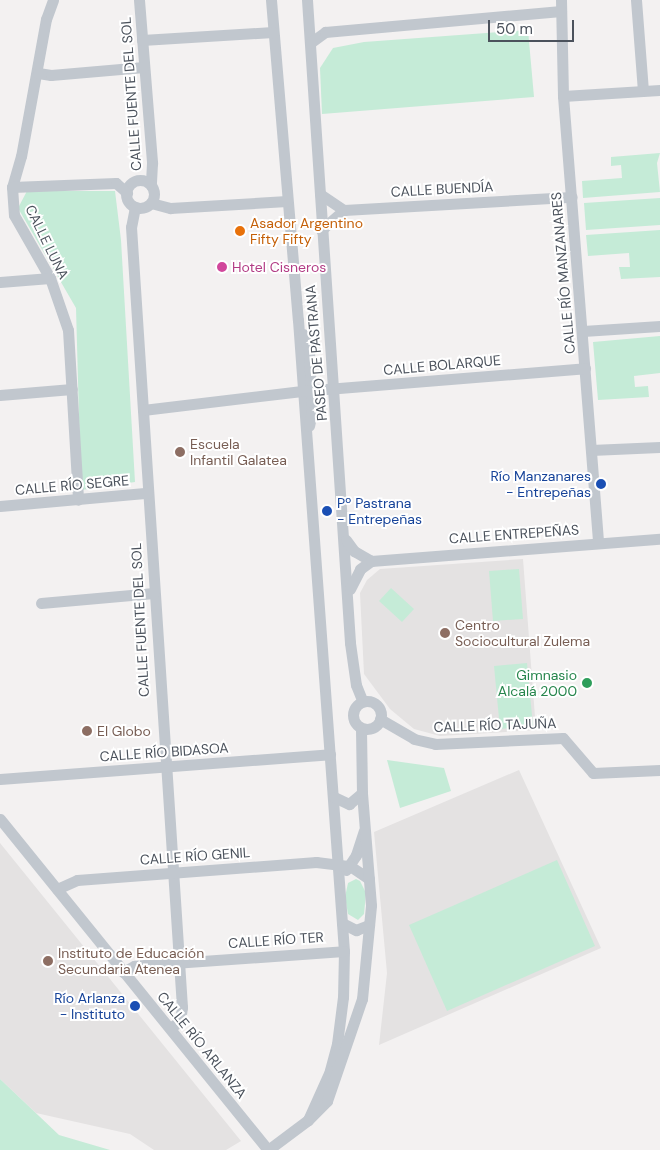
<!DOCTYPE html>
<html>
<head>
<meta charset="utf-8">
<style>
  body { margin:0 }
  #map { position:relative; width:660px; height:1150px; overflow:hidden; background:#f3f1f1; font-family:"DM Sans",sans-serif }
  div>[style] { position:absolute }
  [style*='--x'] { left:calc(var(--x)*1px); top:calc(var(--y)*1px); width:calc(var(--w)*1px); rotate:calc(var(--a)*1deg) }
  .education>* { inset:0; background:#e4e2e2 }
  .green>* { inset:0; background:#c5ebd7 }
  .street>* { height:11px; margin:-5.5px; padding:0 5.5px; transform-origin:5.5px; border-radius:5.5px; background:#c1c7ce }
  .street>.ring { margin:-5.5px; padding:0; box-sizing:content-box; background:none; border:11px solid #c1c7ce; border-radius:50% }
  .dots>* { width:14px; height:14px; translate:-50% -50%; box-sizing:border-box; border:2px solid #fff; border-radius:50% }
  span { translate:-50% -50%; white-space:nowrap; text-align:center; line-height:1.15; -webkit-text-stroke:4px #fff; paint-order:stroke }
  .street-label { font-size:14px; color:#4b525c }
  .food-label { font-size:14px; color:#c56008 }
  .left { translate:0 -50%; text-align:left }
  .hotel-label { font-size:14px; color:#b23c85 }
  .education-label { font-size:14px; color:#785e54 }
  .transit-label { font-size:14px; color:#164399 }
  .right { translate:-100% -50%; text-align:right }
  .leisure-label { font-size:14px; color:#27864d }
  .scale { position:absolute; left:488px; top:20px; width:86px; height:22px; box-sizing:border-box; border:2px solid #4b525c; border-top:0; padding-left:6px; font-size:15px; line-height:18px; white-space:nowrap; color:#4b525c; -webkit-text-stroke:4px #fff; paint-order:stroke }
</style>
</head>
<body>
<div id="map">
  <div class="education">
    <i style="clip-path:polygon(523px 559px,536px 730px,440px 736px,414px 729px,390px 709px,364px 674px,360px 593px,367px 580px,380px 569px)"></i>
    <i style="clip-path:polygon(519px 770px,601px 948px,379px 1045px,387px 973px,374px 832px)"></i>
    <i style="clip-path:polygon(0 843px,241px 1141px,226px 1150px,154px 1150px,130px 1134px,36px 1113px,0 1079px)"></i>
  </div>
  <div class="green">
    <i style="clip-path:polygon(528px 30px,534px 97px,322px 114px,320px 68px,333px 48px,364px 42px)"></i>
    <i style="clip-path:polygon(660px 153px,657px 163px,660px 192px,583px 198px,582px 181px,622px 178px,621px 165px,611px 166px,611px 157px)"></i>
    <i style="clip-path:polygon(27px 191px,115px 191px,121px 240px,135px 482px,81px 490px,76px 308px,18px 208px)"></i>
    <i style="clip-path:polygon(660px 198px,660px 225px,586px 230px,584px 203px)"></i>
    <i style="clip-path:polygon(660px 230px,660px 277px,621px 279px,619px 267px,630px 267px,629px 253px,588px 256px,586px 235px)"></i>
    <i style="clip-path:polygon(660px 336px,660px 373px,634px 376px,635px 387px,648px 386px,649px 397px,598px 400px,593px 342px)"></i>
    <i style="clip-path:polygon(519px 569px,523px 619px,493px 621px,489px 571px)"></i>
    <i style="clip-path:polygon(391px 588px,414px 609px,402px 622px,379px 601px)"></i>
    <i style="clip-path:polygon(527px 663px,533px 726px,500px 729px,494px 666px)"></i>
    <i style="clip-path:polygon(387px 760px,444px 768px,451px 791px,400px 808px)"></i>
    <i style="clip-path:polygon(557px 860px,595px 946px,447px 1011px,409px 925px)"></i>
    <i style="clip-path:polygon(356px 879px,360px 881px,366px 893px,364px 914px,358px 920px,348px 914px,345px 897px,348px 883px)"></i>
    <i style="clip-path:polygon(0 1079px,59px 1135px,110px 1150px,0 1150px)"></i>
  </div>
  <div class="street">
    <i style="--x:53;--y:0;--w:20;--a:110"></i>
    <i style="--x:46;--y:19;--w:139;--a:100.3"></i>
    <i style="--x:21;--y:156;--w:32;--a:106"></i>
    <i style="--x:12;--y:187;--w:28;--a:86"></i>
    <i style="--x:14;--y:215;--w:73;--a:60.3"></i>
    <i style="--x:50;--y:278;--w:55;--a:70.9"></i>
    <i style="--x:68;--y:330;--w:170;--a:86.6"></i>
    <i style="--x:139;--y:0;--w:164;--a:85.4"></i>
    <i style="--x:152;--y:163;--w:22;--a:93"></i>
    <i style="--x:271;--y:0;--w:321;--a:85.2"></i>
    <i style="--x:298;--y:320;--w:633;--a:85.83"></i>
    <i style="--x:344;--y:951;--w:46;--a:91.2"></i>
    <i style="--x:343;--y:997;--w:47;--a:97.3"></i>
    <i style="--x:337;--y:1044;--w:28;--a:105"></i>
    <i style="--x:330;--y:1071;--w:54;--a:114.2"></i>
    <i style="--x:307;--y:0;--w:644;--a:86.17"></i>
    <i style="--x:350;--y:643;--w:42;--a:81.9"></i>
    <i style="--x:356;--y:685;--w:18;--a:68"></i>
    <i style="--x:561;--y:0;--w:96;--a:88.8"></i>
    <i style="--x:563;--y:96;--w:448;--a:85.5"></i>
    <i style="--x:636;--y:0;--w:91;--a:85.6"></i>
    <i style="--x:142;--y:40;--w:131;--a:-3.5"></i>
    <i style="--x:310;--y:43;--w:19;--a:-36"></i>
    <i style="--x:325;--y:32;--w:237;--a:-5.1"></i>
    <i style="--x:38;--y:73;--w:13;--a:9"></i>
    <i style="--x:51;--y:75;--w:93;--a:-4.9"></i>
    <i style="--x:563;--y:96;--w:97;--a:-3.5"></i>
    <i class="ring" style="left:126px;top:180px;width:17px;height:17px"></i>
    <i style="--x:12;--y:187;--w:104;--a:-2.2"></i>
    <i style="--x:116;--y:183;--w:15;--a:42"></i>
    <i style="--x:320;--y:194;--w:29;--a:34"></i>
    <i style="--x:151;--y:203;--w:20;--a:15"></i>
    <i style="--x:170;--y:208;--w:117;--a:-3.4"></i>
    <i style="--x:135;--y:207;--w:20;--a:101"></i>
    <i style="--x:131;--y:227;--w:782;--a:86.26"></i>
    <i style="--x:182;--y:1007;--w:14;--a:98"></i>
    <i style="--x:180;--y:1021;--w:12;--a:145"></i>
    <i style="--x:321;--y:230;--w:30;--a:-41"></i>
    <i style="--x:344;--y:210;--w:228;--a:-3.3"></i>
    <i style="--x:0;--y:282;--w:50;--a:-4.6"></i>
    <i style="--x:583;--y:331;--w:77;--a:-3.7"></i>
    <i style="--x:303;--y:334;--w:18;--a:71"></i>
    <i style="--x:309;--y:351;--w:61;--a:87.2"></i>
    <i style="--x:312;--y:412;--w:14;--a:102"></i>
    <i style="--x:0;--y:395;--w:72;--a:-4.8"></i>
    <i style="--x:143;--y:410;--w:160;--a:-6.8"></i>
    <i style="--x:302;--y:391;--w:284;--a:-4.6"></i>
    <i style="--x:591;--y:450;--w:69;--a:-2.5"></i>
    <i style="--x:0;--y:506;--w:148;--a:-5.1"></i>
    <i style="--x:346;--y:540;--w:14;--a:54"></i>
    <i style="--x:354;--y:551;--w:20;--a:30"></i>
    <i style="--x:350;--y:589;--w:22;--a:-63"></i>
    <i style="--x:360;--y:569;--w:14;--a:-36"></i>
    <i style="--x:371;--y:561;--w:290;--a:-4.4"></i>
    <i style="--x:41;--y:603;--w:113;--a:-5.1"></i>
    <i class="ring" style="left:353px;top:701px;width:17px;height:17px"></i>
    <i style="--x:380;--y:719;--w:39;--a:30"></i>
    <i style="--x:414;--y:739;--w:22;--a:13"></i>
    <i style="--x:435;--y:744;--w:128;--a:-2.7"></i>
    <i style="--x:563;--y:738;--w:46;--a:49.4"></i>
    <i style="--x:593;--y:773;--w:67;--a:-2.6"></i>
    <i style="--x:0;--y:779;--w:331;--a:-4.3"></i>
    <i style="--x:334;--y:797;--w:17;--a:25"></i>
    <i style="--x:349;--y:804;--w:17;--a:-40"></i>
    <i style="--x:0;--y:819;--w:426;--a:51"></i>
    <i style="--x:346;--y:870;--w:18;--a:-56"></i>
    <i style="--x:356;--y:855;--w:25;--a:-72"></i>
    <i style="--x:57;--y:889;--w:22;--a:-24"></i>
    <i style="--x:77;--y:880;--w:240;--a:-4.3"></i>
    <i style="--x:316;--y:862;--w:34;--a:7"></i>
    <i style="--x:350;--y:866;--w:23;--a:34"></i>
    <i style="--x:342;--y:923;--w:16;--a:27"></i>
    <i style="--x:356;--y:930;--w:14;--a:-21"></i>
    <i style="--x:123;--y:972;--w:13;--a:-29"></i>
    <i style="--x:134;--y:966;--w:11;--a:-5"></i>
    <i style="--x:145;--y:965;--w:199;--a:-4"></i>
    <i style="--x:268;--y:1150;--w:50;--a:-36.9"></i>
    <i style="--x:308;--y:1120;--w:27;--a:-45"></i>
    <i style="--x:327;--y:1101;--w:108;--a:-71.1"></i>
    <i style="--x:362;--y:999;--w:94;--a:-84.5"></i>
    <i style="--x:371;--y:905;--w:112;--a:-94.6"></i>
    <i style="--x:362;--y:793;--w:65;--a:-90.9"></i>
  </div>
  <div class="dots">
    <i style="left:240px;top:231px;background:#e8710a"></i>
    <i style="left:222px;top:267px;background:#d1479c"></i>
    <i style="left:180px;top:452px;background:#8d6e63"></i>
    <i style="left:601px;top:484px;background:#1a4fb4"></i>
    <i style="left:327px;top:511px;background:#1a4fb4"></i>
    <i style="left:445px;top:633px;background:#8d6e63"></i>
    <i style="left:587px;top:683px;background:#2e9e5b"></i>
    <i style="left:87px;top:731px;background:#8d6e63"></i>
    <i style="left:48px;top:961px;background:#8d6e63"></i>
    <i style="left:135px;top:1006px;background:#1a4fb4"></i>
  </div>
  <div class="street-label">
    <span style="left:131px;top:94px;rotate:-94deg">CALLE FUENTE DEL SOL</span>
    <span style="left:442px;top:189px;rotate:-3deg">CALLE BUENDÍA</span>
    <span style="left:47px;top:242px;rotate:64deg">CALLE LUNA</span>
    <span style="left:563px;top:273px;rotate:-95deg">CALLE RÍO MANZANARES</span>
    <span style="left:316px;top:353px;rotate:-95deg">PASEO DE PASTRANA</span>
    <span style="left:442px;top:365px;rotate:-5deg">CALLE BOLARQUE</span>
    <span style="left:72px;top:485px;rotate:-5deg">CALLE RÍO SEGRE</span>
    <span style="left:514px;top:534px;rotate:-4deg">CALLE ENTREPEÑAS</span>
    <span style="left:140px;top:620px;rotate:-93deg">CALLE FUENTE DEL SOL</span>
    <span style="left:495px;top:725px;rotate:-2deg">CALLE RÍO TAJUÑA</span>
    <span style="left:164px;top:752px;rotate:-4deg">CALLE RÍO BIDASOA</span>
    <span style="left:195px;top:856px;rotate:-4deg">CALLE RÍO GENIL</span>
    <span style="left:276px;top:940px;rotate:-4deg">CALLE RÍO TER</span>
    <span style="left:202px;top:1045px;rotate:51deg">CALLE RÍO ARLANZA</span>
  </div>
  <div class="food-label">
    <span class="left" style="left:250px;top:231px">Asador Argentino<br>Fifty Fifty</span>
  </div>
  <div class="hotel-label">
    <span class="left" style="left:232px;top:267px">Hotel Cisneros</span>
  </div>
  <div class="education-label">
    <span class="left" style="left:190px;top:452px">Escuela<br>Infantil Galatea</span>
    <span class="left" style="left:455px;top:633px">Centro<br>Sociocultural Zulema</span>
    <span class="left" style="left:97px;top:731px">El Globo</span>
    <span class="left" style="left:58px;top:961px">Instituto de Educación<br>Secundaria Atenea</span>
  </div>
  <div class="transit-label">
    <span class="right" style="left:591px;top:484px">Río Manzanares<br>- Entrepeñas</span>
    <span class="left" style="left:337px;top:511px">Pº Pastrana<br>- Entrepeñas</span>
    <span class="right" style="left:125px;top:1006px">Río Arlanza<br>- Instituto</span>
  </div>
  <div class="leisure-label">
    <span class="right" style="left:577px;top:683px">Gimnasio<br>Alcalá 2000</span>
  </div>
  <div class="scale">50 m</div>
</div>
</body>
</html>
